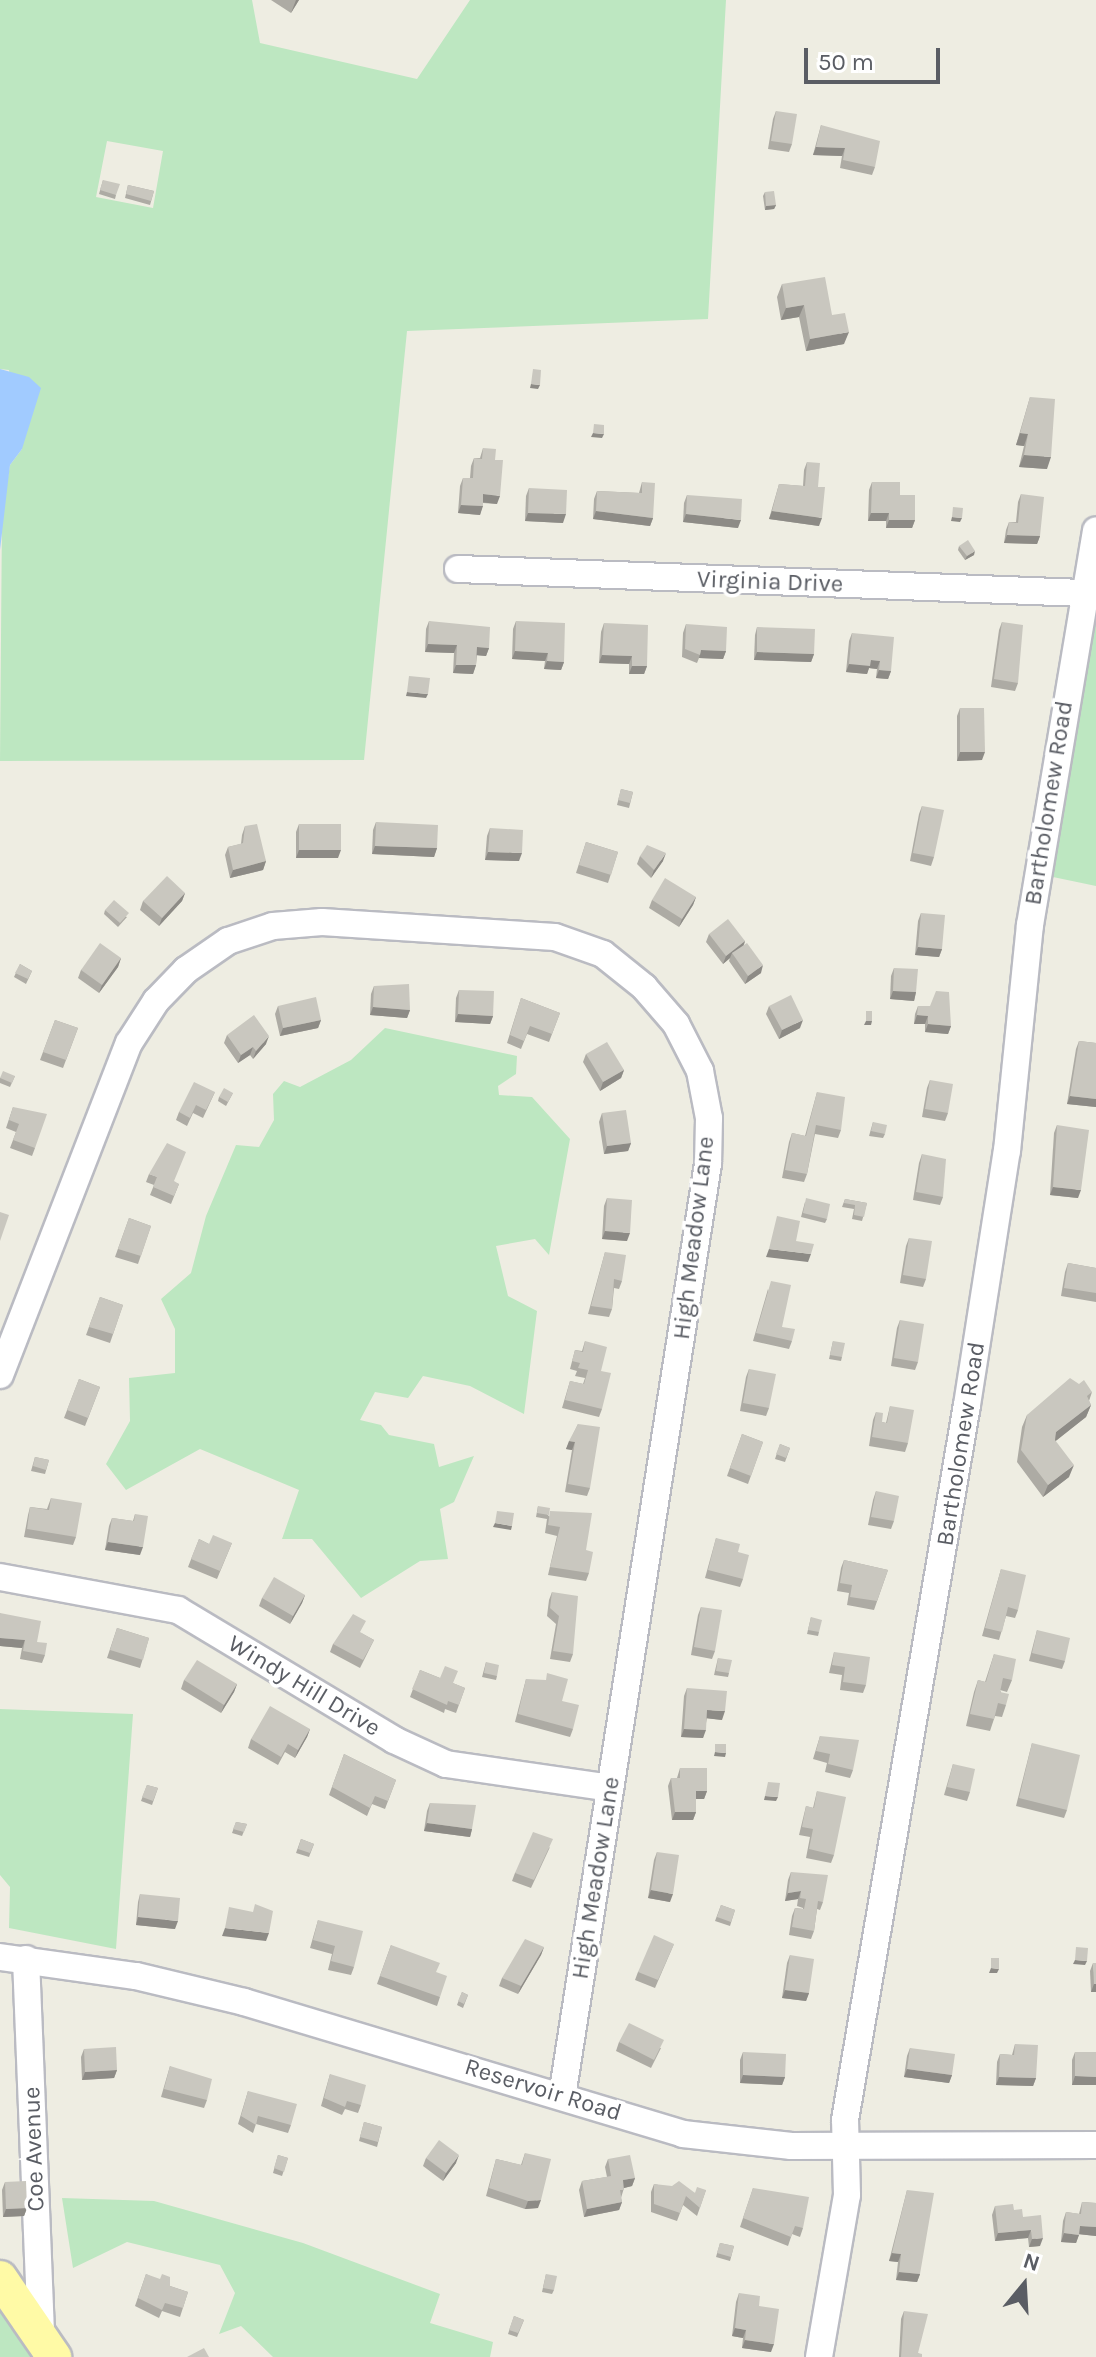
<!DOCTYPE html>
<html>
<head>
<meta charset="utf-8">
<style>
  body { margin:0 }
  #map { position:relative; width:1096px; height:2357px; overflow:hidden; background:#eeede2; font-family:Karla,sans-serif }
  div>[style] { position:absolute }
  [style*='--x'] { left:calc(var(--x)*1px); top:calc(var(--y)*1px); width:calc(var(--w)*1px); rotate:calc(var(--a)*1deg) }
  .green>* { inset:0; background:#bde7c1 }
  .water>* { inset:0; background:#a1cbff }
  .roads { filter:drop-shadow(2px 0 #babbc2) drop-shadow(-2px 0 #babbc2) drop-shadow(0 2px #babbc2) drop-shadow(0 -2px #babbc2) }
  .minor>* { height:26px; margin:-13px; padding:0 13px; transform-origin:13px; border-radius:13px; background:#fff }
  .major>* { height:34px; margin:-17px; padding:0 17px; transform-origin:17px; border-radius:17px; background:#fffaa6 }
  .wall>* { inset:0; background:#adaba4 }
  .shaded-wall>* { inset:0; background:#8d8b86 }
  .building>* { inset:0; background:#c9c7bf }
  span { translate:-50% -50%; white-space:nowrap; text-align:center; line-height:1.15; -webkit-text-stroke:7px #fff; paint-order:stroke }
  .street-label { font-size:24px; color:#5a5d64 }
  .north { position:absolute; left:984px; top:2245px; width:80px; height:80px; -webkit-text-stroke:6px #fff; paint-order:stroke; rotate:18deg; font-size:22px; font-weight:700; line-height:32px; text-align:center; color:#5a5d64 }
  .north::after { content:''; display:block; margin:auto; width:28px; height:36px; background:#5a5d64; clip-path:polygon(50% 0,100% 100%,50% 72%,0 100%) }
  .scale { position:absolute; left:804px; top:48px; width:136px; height:36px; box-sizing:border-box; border:4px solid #5a5d64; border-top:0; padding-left:10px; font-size:24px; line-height:28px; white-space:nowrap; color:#5a5d64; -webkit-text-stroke:6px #fff; paint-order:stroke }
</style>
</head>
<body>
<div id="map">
  <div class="green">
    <i style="clip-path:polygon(evenodd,0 0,252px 0,260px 43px,417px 79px,470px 0,726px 0,708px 319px,407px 331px,364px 760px,0 761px,2px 514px,10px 465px,22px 449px,9px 370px,0 369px,0 0,107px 141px,163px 151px,153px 208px,96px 197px,107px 141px)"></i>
    <i style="clip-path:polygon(1096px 601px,1096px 886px,1053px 877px)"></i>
    <i style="clip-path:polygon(385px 1028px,517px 1056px,516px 1074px,498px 1086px,499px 1095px,532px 1097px,570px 1139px,549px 1255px,535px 1239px,496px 1246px,508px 1296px,537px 1311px,524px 1414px,470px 1386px,423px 1376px,408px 1398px,375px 1392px,360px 1420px,381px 1425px,389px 1435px,434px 1444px,439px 1467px,474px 1456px,454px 1502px,440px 1509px,448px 1559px,420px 1561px,361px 1598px,312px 1539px,282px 1539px,299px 1490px,200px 1449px,126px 1490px,106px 1464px,130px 1421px,129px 1378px,175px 1373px,175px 1329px,161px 1299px,191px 1273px,206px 1216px,236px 1145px,259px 1147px,274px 1120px,273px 1094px,284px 1081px,300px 1087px,351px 1060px)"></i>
    <i style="clip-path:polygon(0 1709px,133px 1714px,116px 1949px,9px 1928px,10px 1887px,0 1875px)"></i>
    <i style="clip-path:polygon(62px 2198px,154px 2201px,303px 2243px,440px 2294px,430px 2323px,493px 2342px,490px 2357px,273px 2357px,241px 2326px,219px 2334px,235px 2293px,220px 2265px,127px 2242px,73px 2268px)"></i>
    <i style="clip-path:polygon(0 2302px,40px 2357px,0 2357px)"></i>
  </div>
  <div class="water">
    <i style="clip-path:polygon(0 369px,29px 377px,41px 388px,22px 449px,10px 465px,0 550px)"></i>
  </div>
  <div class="roads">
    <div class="minor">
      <i style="--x:458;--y:569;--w:624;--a:2.2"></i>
      <i style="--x:0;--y:1375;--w:356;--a:-68.8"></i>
      <i style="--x:129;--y:1043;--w:50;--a:-57.3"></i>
      <i style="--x:156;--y:1001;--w:43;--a:-45.9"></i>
      <i style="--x:186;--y:970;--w:51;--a:-34.6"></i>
      <i style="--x:228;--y:941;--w:47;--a:-18.4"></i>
      <i style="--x:273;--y:926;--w:49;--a:-4.7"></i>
      <i style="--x:322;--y:922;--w:233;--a:3.7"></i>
      <i style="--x:555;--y:937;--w:51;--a:19.5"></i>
      <i style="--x:603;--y:954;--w:53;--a:38.8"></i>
      <i style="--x:644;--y:987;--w:49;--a:49.1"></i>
      <i style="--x:676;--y:1024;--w:53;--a:62.9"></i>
      <i style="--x:700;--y:1071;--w:48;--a:79.2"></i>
      <i style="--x:709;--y:1118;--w:46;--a:91.2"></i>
      <i style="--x:708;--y:1164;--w:943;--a:98.9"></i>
      <i style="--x:0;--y:1577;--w:181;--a:10.5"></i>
      <i style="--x:178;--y:1610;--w:252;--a:31"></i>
      <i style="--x:394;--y:1740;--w:57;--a:24.8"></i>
      <i style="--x:446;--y:1764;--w:166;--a:8.3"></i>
      <i style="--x:0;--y:1957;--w:137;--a:8"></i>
      <i style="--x:136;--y:1976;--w:111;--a:13.5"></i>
      <i style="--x:244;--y:2002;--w:458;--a:16.7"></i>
      <i style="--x:683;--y:2134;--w:109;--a:6.3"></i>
      <i style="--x:791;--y:2146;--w:305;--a:-0.2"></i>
      <i style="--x:26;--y:1959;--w:380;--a:87.7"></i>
      <i style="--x:819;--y:2357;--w:164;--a:-80.2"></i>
      <i style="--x:847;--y:2195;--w:75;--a:-91.5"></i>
      <i style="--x:845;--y:2120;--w:725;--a:-80.32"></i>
      <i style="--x:967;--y:1405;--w:257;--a:-81.1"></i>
      <i style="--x:1007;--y:1151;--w:227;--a:-84.2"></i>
      <i style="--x:1030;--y:925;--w:400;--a:-80.5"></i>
    </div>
    <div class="major">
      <i style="--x:0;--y:2278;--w:96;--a:55.6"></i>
    </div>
  </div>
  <div class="wall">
    <i style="clip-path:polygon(271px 0,299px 0,291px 13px)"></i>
    <i style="clip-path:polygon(776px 111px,792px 144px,789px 152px,768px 149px,773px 119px)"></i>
    <i style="clip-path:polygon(821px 125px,875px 167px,872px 175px,840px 168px,842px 156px,813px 155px)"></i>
    <i style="clip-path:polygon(103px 180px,116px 195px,115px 199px,99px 194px)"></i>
    <i style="clip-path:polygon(128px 185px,154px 191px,150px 205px,125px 198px)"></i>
    <i style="clip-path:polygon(765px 192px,776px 205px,774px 209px,765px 210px,763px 196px)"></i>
    <i style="clip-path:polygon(782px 284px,832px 315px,844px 344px,806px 351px,799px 317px,781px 320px,777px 297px)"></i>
    <i style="clip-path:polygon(1030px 397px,1047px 469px,1019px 467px,1024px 446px,1016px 445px)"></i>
    <i style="clip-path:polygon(483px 448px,495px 460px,497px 504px,483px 503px,480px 515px,458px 513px,460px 486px,463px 478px,470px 478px,471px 466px,474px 458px,480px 458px)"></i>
    <i style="clip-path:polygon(807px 462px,818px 487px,819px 526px,769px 519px,779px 484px,803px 486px,804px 470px)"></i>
    <i style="clip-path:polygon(642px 482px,653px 518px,650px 526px,593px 519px,594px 499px,597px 491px,639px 493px)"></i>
    <i style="clip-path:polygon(872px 482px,900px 495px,915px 520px,912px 528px,886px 528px,886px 521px,868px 521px,869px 490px)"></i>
    <i style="clip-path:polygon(529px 488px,563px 523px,525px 521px,526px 496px)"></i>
    <i style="clip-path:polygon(1021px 494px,1040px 536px,1037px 544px,1004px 543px,1006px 530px,1009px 522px,1016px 522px,1018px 502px)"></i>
    <i style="clip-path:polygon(687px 495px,738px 528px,683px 522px,684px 503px)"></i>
    <i style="clip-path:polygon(959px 546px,974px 555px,965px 560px,958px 550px)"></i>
    <i style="clip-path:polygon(429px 621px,489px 648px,486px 656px,477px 655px,476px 665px,473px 674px,453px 673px,454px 653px,425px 652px,426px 629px)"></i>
    <i style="clip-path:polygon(516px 621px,564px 662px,561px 670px,544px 669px,545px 661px,512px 659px,513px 629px)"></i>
    <i style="clip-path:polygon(1002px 622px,1018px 683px,1015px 691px,991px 687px,999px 630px)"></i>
    <i style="clip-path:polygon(604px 623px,647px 666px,644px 674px,629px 674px,629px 664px,599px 663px,601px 632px)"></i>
    <i style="clip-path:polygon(686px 624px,726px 651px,723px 659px,699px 658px,697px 663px,682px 657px,683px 633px)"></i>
    <i style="clip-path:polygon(757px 627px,814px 654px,811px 662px,754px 660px,755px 635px)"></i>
    <i style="clip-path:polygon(852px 633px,891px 671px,888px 679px,876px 678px,877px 669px,869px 668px,867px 674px,846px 672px,849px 641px)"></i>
    <i style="clip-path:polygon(960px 708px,982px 760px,957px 761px,957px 716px)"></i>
    <i style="clip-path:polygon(621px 789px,633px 792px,629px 808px,617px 805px)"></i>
    <i style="clip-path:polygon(922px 806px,934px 857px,931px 866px,910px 861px,919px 814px)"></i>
    <i style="clip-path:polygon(376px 822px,437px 848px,434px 857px,372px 854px,373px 830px)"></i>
    <i style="clip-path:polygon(299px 824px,338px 858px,296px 858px,296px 832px)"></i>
    <i style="clip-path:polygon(245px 826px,266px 861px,263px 870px,230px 878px,225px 855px,228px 847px,241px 844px,242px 835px)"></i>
    <i style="clip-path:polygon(490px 828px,519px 861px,485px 860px,487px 836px)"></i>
    <i style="clip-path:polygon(586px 842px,618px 852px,608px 883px,576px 873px)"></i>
    <i style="clip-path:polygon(640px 856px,663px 861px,651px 878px,637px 864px)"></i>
    <i style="clip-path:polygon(185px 893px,182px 901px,159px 926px,140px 910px,143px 901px)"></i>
    <i style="clip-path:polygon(696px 897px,693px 905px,679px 927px,649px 908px,652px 900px)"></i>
    <i style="clip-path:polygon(105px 910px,127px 917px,118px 927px,104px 914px)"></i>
    <i style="clip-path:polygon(921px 913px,942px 949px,939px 957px,915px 955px,918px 921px)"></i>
    <i style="clip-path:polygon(709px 934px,745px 941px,744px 945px,761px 973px,745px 984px,729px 961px,730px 958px,723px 964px,706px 942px)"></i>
    <i style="clip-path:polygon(121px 958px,118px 967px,99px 993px,78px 978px,81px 970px)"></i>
    <i style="clip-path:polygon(20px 964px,32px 971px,26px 984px,14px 977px)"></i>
    <i style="clip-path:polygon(894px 968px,916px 992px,914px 1001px,890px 999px,891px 976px)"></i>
    <i style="clip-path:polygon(374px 986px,410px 1010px,407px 1018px,370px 1015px,371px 994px)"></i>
    <i style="clip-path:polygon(459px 990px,493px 1016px,490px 1024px,455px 1022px,456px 998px)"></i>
    <i style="clip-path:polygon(521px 998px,560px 1013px,549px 1042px,527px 1034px,521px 1049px,507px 1043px)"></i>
    <i style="clip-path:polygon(278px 1006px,321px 1020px,318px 1028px,280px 1036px,275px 1014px)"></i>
    <i style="clip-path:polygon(769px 1006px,800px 1028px,779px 1039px,766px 1014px)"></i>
    <i style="clip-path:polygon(918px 1006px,930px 1006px,951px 1026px,948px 1034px,925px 1032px,925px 1024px,914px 1024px,915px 1014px)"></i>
    <i style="clip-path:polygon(55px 1020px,78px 1028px,63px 1068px,40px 1060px)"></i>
    <i style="clip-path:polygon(227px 1035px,266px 1044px,253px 1059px,250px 1055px,238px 1063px,224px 1043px)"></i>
    <i style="clip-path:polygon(1079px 1041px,1096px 1043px,1096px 1107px,1067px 1104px,1076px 1049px)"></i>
    <i style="clip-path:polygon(586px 1054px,624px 1070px,621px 1078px,600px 1091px,583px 1062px)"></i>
    <i style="clip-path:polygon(15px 1076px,10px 1087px,0 1083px,0 1078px)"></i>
    <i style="clip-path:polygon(930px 1080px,948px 1113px,945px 1121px,922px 1117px,927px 1088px)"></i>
    <i style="clip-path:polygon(215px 1092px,203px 1118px,193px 1113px,187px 1126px,176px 1120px,179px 1112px)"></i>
    <i style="clip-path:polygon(817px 1092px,841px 1130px,838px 1138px,815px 1134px,807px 1174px,804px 1182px,782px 1178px,789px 1142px,792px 1133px,805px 1136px)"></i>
    <i style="clip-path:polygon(233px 1093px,226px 1106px,218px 1101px,219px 1097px)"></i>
    <i style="clip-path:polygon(13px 1107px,35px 1148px,32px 1156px,10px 1148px,16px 1132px,6px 1128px)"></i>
    <i style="clip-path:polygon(602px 1113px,631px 1143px,628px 1151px,604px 1154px,599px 1122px)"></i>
    <i style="clip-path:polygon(873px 1122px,885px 1134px,883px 1138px,869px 1136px)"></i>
    <i style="clip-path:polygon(1057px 1125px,1078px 1198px,1050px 1195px,1054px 1133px)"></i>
    <i style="clip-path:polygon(922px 1154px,943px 1197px,940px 1205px,913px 1200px,919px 1163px)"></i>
    <i style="clip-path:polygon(149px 1174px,179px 1184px,171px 1204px,150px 1195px,154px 1185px,146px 1182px)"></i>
    <i style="clip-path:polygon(607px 1198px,627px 1241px,602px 1239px,604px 1206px)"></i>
    <i style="clip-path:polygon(845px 1199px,867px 1203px,862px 1221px,852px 1219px,854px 1209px,842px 1207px)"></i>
    <i style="clip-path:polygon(805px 1202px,827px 1219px,825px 1223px,801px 1217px)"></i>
    <i style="clip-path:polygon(129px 1218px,151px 1226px,138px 1264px,115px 1257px)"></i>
    <i style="clip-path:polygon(909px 1238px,926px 1279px,923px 1287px,900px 1283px,906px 1246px)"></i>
    <i style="clip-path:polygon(605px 1252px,622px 1281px,619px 1289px,614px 1288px,612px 1309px,609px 1317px,588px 1314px)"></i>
    <i style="clip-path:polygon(1068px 1263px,1096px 1268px,1096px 1302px,1061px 1296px,1065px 1272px)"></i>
    <i style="clip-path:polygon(768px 1289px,782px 1327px,792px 1341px,789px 1349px,753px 1341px)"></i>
    <i style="clip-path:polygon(100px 1297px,123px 1305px,110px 1343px,86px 1335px)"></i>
    <i style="clip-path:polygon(900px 1320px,918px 1362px,915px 1370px,891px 1366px,897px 1328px)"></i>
    <i style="clip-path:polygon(585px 1341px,601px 1371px,602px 1409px,599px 1417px,562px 1408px,570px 1381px,583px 1384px,585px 1378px,575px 1376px,577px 1371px,570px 1369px,575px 1350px,582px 1351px)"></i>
    <i style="clip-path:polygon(833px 1341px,842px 1357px,841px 1361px,829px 1359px)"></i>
    <i style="clip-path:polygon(749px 1369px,769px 1408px,766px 1416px,740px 1411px,746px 1377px)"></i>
    <i style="clip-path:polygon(79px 1379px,100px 1387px,85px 1426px,64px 1418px)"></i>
    <i style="clip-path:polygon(1092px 1392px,1089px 1401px,1091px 1405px,1086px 1417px,1055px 1441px,1069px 1477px,1043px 1497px,1017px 1462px,1022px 1427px,1027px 1415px)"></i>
    <i style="clip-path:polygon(890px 1406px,908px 1443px,905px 1452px,869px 1446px,873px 1420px,876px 1412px,882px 1422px,886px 1423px)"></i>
    <i style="clip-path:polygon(578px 1424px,590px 1488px,587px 1496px,565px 1492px,572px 1450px,566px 1449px)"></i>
    <i style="clip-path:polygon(742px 1434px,763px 1442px,748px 1484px,727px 1476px)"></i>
    <i style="clip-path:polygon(780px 1444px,790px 1448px,785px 1462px,775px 1459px)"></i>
    <i style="clip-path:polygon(35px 1457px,49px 1460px,45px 1474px,31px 1471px)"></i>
    <i style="clip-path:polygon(876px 1491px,894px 1521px,891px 1529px,868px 1525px,873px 1500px)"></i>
    <i style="clip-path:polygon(51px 1498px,76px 1537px,73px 1545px,24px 1537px,28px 1515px,30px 1507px,47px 1509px)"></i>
    <i style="clip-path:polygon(538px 1506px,586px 1550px,589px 1573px,586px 1581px,548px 1575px,557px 1536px,545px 1533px,547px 1519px,536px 1517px)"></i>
    <i style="clip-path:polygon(135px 1514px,140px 1555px,105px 1550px,109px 1526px,112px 1518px,133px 1521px)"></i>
    <i style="clip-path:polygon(716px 1538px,738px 1552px,743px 1579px,740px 1587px,705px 1578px)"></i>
    <i style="clip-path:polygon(199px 1539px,209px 1544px,232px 1543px,217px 1579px,188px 1567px)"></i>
    <i style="clip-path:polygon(844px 1560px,888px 1570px,874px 1610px,847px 1605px,849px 1593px,837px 1591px,841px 1568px)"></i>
    <i style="clip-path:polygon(1001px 1569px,1018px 1610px,1015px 1618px,1006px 1616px,999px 1640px,982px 1636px)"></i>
    <i style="clip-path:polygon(552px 1592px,573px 1654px,570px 1662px,550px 1659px,556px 1624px,547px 1616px,549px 1600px)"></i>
    <i style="clip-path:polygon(305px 1595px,302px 1603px,290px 1624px,259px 1606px,262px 1598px)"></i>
    <i style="clip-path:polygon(701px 1607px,715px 1651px,712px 1659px,691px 1655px,698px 1615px)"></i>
    <i style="clip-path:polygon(0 1613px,37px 1642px,45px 1655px,42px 1663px,20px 1659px,22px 1648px,0 1646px)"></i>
    <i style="clip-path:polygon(811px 1617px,819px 1632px,818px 1636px,807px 1634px)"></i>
    <i style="clip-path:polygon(117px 1628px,149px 1638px,140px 1668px,107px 1658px)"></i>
    <i style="clip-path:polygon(1037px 1630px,1065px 1661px,1062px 1669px,1029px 1661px)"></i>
    <i style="clip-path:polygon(361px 1633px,374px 1640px,360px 1668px,330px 1652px,333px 1644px)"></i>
    <i style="clip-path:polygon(834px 1652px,866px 1685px,863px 1693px,840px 1690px,842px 1675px,829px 1673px)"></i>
    <i style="clip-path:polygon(994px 1654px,1012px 1680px,1007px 1692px,1000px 1690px,1006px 1705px,1002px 1717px,995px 1716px,990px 1731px,966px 1726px,974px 1692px,978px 1680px,985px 1682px)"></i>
    <i style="clip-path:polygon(718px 1658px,729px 1673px,728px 1677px,714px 1675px)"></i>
    <i style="clip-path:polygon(486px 1662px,497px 1676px,496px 1680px,482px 1677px)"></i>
    <i style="clip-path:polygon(420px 1670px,465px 1688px,456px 1713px,445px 1709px,444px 1713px,410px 1697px)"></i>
    <i style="clip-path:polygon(526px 1679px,562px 1701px,573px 1729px,570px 1737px,515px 1722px)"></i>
    <i style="clip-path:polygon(184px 1680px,237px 1684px,234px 1692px,221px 1713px,181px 1689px)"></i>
    <i style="clip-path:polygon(687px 1688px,722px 1720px,707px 1718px,703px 1738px,681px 1737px,684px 1696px)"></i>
    <i style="clip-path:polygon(310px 1729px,307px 1737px,295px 1758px,285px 1752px,278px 1765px,248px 1748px,251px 1739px)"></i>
    <i style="clip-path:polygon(820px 1736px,853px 1770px,850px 1778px,825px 1772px,827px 1763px,813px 1759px)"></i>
    <i style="clip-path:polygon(1032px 1743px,1067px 1810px,1064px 1818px,1016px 1806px)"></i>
    <i style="clip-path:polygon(344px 1754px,396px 1780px,385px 1809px,372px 1804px,367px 1816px,329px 1795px)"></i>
    <i style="clip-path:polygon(953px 1764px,970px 1792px,967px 1801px,944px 1795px)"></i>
    <i style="clip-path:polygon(680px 1768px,707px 1791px,704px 1799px,696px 1799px,696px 1812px,693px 1820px,672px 1820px,668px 1786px,671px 1778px,677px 1778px)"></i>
    <i style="clip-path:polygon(147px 1785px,158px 1788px,152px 1805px,141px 1801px)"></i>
    <i style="clip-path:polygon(817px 1791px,834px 1855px,831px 1863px,806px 1858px,810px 1837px,799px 1835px,806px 1806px,813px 1808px)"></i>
    <i style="clip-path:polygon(430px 1803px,472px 1829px,470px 1837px,424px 1831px,427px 1811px)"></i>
    <i style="clip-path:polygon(236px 1822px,247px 1824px,242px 1836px,232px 1833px)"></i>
    <i style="clip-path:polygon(301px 1839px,314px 1844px,309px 1857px,296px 1853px)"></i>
    <i style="clip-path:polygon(550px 1847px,531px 1888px,512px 1881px,515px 1873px)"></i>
    <i style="clip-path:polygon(657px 1852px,670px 1902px,648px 1898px,654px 1860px)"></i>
    <i style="clip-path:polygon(791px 1872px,823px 1902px,820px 1910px,817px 1909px,814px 1931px,811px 1939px,789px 1935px,792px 1916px,795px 1908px,803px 1909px,803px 1908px,797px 1906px,798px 1899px,785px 1901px,788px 1880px)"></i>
    <i style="clip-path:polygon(140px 1894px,175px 1929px,136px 1925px,138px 1902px)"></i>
    <i style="clip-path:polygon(721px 1905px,735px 1910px,730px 1926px,715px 1921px)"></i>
    <i style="clip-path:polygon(318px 1920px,354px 1967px,351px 1975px,328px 1970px,332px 1954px,310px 1948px)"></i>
    <i style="clip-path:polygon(674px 1944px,655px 1988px,635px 1980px,638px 1972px)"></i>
    <i style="clip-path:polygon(391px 1945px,440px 1997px,437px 2006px,377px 1984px)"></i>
    <i style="clip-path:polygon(544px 1947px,541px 1955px,518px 1994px,499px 1986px,502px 1978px)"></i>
    <i style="clip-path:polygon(790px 1955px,809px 1993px,806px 2001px,782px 1998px,787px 1963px)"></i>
    <i style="clip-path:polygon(1093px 1963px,1096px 1992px,1091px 1992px,1090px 1971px)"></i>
    <i style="clip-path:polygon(462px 1992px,468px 1995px,463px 2008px,457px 2005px)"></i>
    <i style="clip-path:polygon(619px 2042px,661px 2048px,651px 2068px,616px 2051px)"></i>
    <i style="clip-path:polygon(1015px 2044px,1036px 2078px,1033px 2086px,996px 2085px,997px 2062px,1000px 2054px,1012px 2055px)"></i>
    <i style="clip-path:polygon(910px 2048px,952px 2075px,949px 2083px,904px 2077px,907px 2056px)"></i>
    <i style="clip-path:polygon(84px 2049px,117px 2070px,114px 2078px,82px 2080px,81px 2057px)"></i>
    <i style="clip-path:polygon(743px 2052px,785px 2077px,782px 2085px,740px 2083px,740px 2060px)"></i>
    <i style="clip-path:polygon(1075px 2052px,1096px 2052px,1096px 2085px,1072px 2085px,1072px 2060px)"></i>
    <i style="clip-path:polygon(170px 2066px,207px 2100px,204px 2108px,161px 2097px)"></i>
    <i style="clip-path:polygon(330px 2074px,361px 2105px,358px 2113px,345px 2109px,342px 2115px,321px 2106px)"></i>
    <i style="clip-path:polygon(248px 2091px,291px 2125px,288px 2133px,256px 2124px,253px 2133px,238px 2124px)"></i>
    <i style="clip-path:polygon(364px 2122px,382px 2127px,377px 2147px,359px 2141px)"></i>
    <i style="clip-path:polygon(525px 2153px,538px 2208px,525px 2209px,486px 2196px,496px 2159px,521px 2165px)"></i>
    <i style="clip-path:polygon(278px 2155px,288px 2158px,282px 2176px,273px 2173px)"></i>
    <i style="clip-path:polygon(426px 2158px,456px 2163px,443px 2181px,423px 2166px)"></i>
    <i style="clip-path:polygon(608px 2159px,635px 2178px,632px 2186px,624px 2188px,621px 2198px,622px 2202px,619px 2210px,584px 2217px,579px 2190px,582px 2181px,607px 2177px,605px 2167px)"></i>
    <i style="clip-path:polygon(5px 2182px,27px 2208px,24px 2216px,3px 2217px,2px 2190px)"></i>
    <i style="clip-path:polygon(654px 2184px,695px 2193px,706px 2190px,697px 2216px,683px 2205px,677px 2221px,651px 2212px,651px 2192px)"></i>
    <i style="clip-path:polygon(753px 2188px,803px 2228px,800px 2237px,792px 2234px,788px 2246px,740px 2227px)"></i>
    <i style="clip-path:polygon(907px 2190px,920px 2274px,917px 2282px,896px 2280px,898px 2262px,889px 2261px)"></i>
    <i style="clip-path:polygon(1082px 2202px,1096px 2203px,1096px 2236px,1079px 2234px,1076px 2243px,1061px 2242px,1063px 2221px,1066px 2212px,1079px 2214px)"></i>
    <i style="clip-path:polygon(995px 2206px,1014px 2210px,1023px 2217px,1040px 2246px,1029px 2247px,1028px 2238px,995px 2241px,992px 2215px)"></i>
    <i style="clip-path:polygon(720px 2243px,734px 2246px,730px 2261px,716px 2257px)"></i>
    <i style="clip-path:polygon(146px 2274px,170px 2286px,188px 2292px,180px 2317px,162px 2311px,159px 2318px,135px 2306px)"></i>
    <i style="clip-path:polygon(546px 2274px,554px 2290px,552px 2294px,542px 2292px)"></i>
    <i style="clip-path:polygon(739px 2293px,759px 2306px,771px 2352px,742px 2348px,743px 2338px,732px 2336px,736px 2302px)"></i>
    <i style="clip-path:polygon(904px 2311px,918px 2353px,922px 2357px,899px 2357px,901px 2319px)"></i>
    <i style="clip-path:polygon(514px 2316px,524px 2320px,517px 2337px,508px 2334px)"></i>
  </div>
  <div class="shaded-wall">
    <i style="clip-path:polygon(296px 0,299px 0,291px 13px)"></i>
    <i style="clip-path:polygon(816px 147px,845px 148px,842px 156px,813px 155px)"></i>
    <i style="clip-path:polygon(776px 205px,774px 209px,765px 210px,766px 206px)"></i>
    <i style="clip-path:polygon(804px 305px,799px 317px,781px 320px,786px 308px)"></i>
    <i style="clip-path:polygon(849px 332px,844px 344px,806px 351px,810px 339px)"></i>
    <i style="clip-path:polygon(531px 384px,540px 385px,538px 389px,530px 388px)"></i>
    <i style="clip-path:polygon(593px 433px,604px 434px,602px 438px,591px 437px)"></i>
    <i style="clip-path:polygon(1020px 433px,1028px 434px,1024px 446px,1016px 445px)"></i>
    <i style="clip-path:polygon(1024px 455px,1051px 457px,1047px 469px,1019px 467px)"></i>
    <i style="clip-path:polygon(483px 494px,500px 496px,497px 504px,480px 502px)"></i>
    <i style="clip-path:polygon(461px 505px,483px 506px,480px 515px,458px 513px)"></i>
    <i style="clip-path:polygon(596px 511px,653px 518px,650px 526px,593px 519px)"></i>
    <i style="clip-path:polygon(772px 511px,822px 518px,819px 526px,769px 519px)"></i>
    <i style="clip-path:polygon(528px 513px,566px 514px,563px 523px,525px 521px)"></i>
    <i style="clip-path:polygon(871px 513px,889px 513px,886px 521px,868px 521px)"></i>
    <i style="clip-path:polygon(686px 514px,741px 520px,738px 528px,683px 522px)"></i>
    <i style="clip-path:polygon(952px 517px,962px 518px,960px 522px,951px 521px)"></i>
    <i style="clip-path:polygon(889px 520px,915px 520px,912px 528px,886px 528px)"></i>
    <i style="clip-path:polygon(1007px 535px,1040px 536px,1037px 544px,1004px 543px)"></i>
    <i style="clip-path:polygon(975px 551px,974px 555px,965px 560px,967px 556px)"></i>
    <i style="clip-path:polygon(428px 644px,457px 645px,454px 653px,425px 652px)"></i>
    <i style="clip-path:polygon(477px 647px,489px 648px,486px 656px,474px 655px)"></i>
    <i style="clip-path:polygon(701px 650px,726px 651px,723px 659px,699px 658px)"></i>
    <i style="clip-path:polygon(515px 651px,548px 653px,545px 661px,512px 659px)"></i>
    <i style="clip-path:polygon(757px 652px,814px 654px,811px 662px,754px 660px)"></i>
    <i style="clip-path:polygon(602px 655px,632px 656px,629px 664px,599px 663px)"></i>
    <i style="clip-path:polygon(871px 660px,880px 661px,877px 669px,869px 668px,867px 674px,846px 672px,849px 664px)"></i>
    <i style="clip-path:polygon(547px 661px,564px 662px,561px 670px,544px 669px)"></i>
    <i style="clip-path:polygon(456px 665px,476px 665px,473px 674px,453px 673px)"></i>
    <i style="clip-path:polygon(632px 666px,647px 666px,644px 674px,629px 674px)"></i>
    <i style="clip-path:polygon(879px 670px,891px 671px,888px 679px,876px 678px)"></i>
    <i style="clip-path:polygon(407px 692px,428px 694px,426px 698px,406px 696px)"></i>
    <i style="clip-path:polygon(960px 752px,985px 752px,982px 760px,957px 761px)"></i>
    <i style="clip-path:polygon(375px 846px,437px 848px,434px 857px,372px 854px)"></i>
    <i style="clip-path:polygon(299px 850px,341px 850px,338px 858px,296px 858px)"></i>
    <i style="clip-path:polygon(488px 852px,522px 853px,519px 861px,485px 860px)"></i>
    <i style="clip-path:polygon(666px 853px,663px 861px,651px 878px,654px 870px)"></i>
    <i style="clip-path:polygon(266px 861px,263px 870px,230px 878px,233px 870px)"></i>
    <i style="clip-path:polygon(185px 893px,182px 901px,159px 926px,162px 918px)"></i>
    <i style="clip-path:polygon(696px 897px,693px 905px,679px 927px,682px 919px)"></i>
    <i style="clip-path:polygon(745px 941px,742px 949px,732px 953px,730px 958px,723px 964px,726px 956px)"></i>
    <i style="clip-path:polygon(918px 947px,942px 949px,939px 957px,915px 955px)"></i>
    <i style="clip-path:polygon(121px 958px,118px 967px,99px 993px,102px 985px)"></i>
    <i style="clip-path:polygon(763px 965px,761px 973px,745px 984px,748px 976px)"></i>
    <i style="clip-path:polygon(893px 991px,916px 992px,914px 1001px,890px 999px)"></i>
    <i style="clip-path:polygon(373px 1007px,410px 1010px,407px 1018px,370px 1015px)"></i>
    <i style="clip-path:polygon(458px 1014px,493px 1016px,490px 1024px,455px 1022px)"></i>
    <i style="clip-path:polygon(917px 1015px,928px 1016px,925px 1024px,914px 1024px)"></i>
    <i style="clip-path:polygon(321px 1020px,318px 1028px,280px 1036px,283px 1028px)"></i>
    <i style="clip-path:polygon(803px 1020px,800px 1028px,779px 1039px,782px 1030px)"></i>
    <i style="clip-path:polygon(866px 1021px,872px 1021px,871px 1025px,864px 1025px)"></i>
    <i style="clip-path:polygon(928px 1024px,951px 1026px,948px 1034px,925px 1032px)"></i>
    <i style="clip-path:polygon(269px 1036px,266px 1044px,253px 1059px,256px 1051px)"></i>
    <i style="clip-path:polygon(253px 1047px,250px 1055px,238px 1063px,241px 1055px)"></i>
    <i style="clip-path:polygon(624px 1070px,621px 1078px,600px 1091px,603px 1082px)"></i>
    <i style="clip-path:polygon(1070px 1096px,1096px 1099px,1096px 1107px,1067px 1104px)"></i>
    <i style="clip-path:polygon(631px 1143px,628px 1151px,604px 1154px,607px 1146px)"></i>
    <i style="clip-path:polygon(1053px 1187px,1081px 1190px,1078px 1198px,1050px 1195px)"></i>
    <i style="clip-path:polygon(605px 1231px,630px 1233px,627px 1241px,602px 1239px)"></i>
    <i style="clip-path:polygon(769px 1249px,811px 1254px,808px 1262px,766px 1257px)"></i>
    <i style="clip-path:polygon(1091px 1405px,1086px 1417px,1052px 1444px,1056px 1432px)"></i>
    <i style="clip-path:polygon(569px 1441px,575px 1442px,572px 1450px,566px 1449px)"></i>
    <i style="clip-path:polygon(1074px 1465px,1069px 1477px,1043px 1497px,1048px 1485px)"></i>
    <i style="clip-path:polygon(495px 1523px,512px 1526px,511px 1530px,493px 1527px)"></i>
    <i style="clip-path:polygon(108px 1542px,143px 1547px,140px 1555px,105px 1550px)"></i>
    <i style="clip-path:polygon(305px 1595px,302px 1603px,290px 1624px,293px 1616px)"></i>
    <i style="clip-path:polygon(0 1638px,25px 1640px,22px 1648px,0 1646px)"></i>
    <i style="clip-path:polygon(237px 1684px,234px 1692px,221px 1713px,224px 1705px)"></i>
    <i style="clip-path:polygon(707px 1710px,725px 1711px,722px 1720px,704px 1718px)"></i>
    <i style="clip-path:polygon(310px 1729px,307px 1737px,295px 1758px,298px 1750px)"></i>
    <i style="clip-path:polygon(684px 1729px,706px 1730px,703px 1738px,681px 1737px)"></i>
    <i style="clip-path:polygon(715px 1752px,726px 1753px,725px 1757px,714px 1756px)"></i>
    <i style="clip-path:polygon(696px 1791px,707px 1791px,704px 1799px,693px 1799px)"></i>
    <i style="clip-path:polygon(765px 1796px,778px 1797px,776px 1801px,764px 1800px)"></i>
    <i style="clip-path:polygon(675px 1812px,696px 1812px,693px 1820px,672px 1820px)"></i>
    <i style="clip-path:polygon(427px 1823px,472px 1829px,470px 1837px,424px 1831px)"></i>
    <i style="clip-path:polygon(651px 1890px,673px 1894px,670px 1902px,648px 1898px)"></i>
    <i style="clip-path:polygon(801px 1891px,798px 1899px,785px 1901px,788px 1893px)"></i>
    <i style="clip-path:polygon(138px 1917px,178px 1921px,175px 1929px,136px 1925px)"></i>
    <i style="clip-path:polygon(225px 1928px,269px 1933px,266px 1941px,222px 1936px)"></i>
    <i style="clip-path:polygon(544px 1947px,541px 1955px,518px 1994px,521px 1986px)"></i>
    <i style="clip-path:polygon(1075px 1960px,1087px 1961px,1085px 1965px,1073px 1964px)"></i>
    <i style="clip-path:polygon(991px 1968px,999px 1969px,997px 1973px,989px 1973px)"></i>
    <i style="clip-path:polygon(1094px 1984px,1096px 1984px,1096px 1992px,1091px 1992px)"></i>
    <i style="clip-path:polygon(785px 1990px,809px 1993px,806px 2001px,782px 1998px)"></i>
    <i style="clip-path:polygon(907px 2069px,952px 2075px,949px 2083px,904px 2077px)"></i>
    <i style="clip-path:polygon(117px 2070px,114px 2078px,82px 2080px,85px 2072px)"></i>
    <i style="clip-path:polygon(743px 2075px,785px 2077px,782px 2085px,740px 2083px)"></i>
    <i style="clip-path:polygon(1075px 2076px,1096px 2077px,1096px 2085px,1072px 2085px)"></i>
    <i style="clip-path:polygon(999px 2077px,1036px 2078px,1033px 2086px,996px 2085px)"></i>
    <i style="clip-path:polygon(459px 2155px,456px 2163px,443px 2181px,446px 2173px)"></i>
    <i style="clip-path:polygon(635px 2178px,632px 2186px,620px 2189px,623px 2180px)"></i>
    <i style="clip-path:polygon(541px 2200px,538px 2208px,525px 2209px,528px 2201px)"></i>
    <i style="clip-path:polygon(622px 2202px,619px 2210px,584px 2217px,587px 2209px)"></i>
    <i style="clip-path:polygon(27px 2208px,24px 2216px,3px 2217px,6px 2209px)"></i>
    <i style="clip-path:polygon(1080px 2226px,1096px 2227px,1096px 2236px,1077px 2234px)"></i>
    <i style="clip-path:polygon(1031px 2230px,1028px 2238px,995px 2241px,998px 2233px)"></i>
    <i style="clip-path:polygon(1064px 2233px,1079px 2235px,1076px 2243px,1061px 2242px)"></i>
    <i style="clip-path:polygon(1043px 2238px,1040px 2246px,1029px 2247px,1032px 2239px)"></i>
    <i style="clip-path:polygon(892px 2253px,901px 2254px,898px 2262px,889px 2261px)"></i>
    <i style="clip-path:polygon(899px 2272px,920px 2274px,917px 2282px,896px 2280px)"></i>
    <i style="clip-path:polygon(735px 2328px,746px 2330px,743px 2338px,732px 2336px)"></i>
    <i style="clip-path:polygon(745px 2340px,774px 2344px,771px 2352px,742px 2348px)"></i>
  </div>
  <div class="building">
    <i style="clip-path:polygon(776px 111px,797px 114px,792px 144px,771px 141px)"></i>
    <i style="clip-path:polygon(821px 125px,880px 141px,875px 167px,843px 160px,845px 148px,816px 147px)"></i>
    <i style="clip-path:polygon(103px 180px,120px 184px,116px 195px,100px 190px)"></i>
    <i style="clip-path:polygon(128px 185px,154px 191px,151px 201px,126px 194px)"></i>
    <i style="clip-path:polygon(774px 191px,776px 205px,766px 206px,765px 192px)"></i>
    <i style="clip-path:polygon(825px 277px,832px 315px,845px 313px,849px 332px,810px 339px,804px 305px,786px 308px,782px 284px)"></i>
    <i style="clip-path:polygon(533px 369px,541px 370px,540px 385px,531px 384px)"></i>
    <i style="clip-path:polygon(1030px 397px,1055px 399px,1051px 457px,1024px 455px,1028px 434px,1020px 433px)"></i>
    <i style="clip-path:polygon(594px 424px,604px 425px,604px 434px,593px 433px)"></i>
    <i style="clip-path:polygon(483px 448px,496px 449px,495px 460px,503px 460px,500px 496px,483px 494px,483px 506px,461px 505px,463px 478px,473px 478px,474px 458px,482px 459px)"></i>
    <i style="clip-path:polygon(807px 462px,820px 463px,818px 487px,825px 487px,822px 518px,772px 511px,779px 484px,805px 486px)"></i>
    <i style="clip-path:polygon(642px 482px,655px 483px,653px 518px,596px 511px,597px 491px,642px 493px)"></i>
    <i style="clip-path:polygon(872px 482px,900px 482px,900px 495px,915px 495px,915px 520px,889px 520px,889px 513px,871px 513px)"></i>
    <i style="clip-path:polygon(529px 488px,567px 490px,566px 514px,528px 513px)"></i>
    <i style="clip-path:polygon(1021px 494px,1044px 497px,1040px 536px,1007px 535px,1009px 522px,1018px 523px)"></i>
    <i style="clip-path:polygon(687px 495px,742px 499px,741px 520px,686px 514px)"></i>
    <i style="clip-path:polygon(953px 507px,963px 508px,962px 518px,952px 517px)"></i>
    <i style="clip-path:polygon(968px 540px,975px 551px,967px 556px,959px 546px)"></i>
    <i style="clip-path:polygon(429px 621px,490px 627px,489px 648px,477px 647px,476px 665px,456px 665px,457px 645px,428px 644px)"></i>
    <i style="clip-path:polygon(516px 621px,565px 623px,564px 662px,547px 661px,548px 653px,515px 651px)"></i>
    <i style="clip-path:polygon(1002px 622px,1023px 625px,1018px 683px,994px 679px)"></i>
    <i style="clip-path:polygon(604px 623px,648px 625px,647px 666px,632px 666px,632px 656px,602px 655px)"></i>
    <i style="clip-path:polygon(686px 624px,727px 627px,726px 651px,701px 650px,700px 655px,685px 649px)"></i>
    <i style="clip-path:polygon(757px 627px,815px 629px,814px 654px,757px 652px)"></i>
    <i style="clip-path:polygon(852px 633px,894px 637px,891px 671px,879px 670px,880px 661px,871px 660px,870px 666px,849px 664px)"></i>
    <i style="clip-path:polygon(409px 676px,430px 678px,428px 694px,407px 692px)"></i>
    <i style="clip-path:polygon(960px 708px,984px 708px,985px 752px,960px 752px)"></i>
    <i style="clip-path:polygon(621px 789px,633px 792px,630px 803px,618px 800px)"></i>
    <i style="clip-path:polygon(922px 806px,944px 810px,934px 857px,913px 853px)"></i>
    <i style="clip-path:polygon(376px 822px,438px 825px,437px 848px,375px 846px)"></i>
    <i style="clip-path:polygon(257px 824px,266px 861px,233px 870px,228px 847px,243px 843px,245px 826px)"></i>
    <i style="clip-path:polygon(299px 824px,341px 824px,341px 850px,299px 850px)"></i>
    <i style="clip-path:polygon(490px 828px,523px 830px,522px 853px,488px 852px)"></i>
    <i style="clip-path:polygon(586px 842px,618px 852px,611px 875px,579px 865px)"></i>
    <i style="clip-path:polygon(647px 845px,666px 853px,654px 870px,640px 856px)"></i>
    <i style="clip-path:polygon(167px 876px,185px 893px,162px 918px,143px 901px)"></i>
    <i style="clip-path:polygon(665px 878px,696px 897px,682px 919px,652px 900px)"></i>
    <i style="clip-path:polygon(114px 900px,129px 913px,120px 923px,105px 910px)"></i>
    <i style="clip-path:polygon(921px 913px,945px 915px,942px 949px,918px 947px)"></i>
    <i style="clip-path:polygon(728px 919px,745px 941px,726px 956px,709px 934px)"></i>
    <i style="clip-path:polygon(100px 943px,121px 958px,102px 985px,81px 970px)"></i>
    <i style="clip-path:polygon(747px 943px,763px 965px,748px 976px,732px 953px)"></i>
    <i style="clip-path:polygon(20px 964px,32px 971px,28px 979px,15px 973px)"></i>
    <i style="clip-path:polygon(894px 968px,918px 969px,916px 992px,893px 991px)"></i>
    <i style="clip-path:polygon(409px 984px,410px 1010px,373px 1007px,374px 986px)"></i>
    <i style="clip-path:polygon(459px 990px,494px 991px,493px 1016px,458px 1014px)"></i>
    <i style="clip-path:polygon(936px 991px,949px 992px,951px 1026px,928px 1024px,928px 1016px,917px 1015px,918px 1006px,930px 1006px)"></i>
    <i style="clip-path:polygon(791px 995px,803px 1020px,782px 1030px,769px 1006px)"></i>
    <i style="clip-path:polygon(316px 997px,321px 1020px,283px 1028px,278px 1006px)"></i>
    <i style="clip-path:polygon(521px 998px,560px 1013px,552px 1034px,530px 1026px,524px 1041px,510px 1035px)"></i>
    <i style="clip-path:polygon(866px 1011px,872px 1011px,872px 1021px,866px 1021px)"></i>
    <i style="clip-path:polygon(254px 1015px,269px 1036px,256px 1051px,253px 1047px,241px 1055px,227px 1035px)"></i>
    <i style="clip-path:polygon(55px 1020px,78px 1028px,66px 1060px,43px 1052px)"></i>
    <i style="clip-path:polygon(1079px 1041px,1096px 1043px,1096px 1099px,1070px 1096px)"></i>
    <i style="clip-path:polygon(607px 1042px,624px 1070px,603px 1082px,586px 1054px)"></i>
    <i style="clip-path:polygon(3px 1071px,15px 1076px,12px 1083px,0 1078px)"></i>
    <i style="clip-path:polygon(930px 1080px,953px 1084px,948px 1113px,925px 1109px)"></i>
    <i style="clip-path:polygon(194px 1082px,215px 1092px,206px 1110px,196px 1105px,190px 1118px,179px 1112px)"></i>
    <i style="clip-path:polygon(224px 1088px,233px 1093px,228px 1102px,219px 1097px)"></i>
    <i style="clip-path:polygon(817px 1092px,845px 1097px,841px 1130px,816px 1125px,807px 1174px,785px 1170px,792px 1133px,806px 1136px)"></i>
    <i style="clip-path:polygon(13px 1107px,47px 1114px,35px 1148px,13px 1140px,19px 1124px,9px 1120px)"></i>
    <i style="clip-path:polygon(626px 1110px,631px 1143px,607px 1146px,602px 1113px)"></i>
    <i style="clip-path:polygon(873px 1122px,887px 1125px,885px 1134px,871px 1131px)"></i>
    <i style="clip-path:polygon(1057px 1125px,1089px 1130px,1081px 1190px,1053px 1187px)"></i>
    <i style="clip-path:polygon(167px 1143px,186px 1152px,174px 1181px,179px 1184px,174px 1196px,153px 1187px,157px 1177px,149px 1174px)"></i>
    <i style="clip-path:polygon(922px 1154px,946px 1159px,943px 1197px,916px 1192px)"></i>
    <i style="clip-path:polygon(607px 1198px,632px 1200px,630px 1233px,605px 1231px)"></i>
    <i style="clip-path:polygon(806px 1198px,830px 1204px,827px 1219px,803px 1213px)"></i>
    <i style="clip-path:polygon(845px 1199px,867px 1203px,864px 1217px,854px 1215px,855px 1205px,844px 1203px)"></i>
    <i style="clip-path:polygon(0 1212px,9px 1215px,0 1241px)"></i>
    <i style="clip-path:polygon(777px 1216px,800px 1221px,796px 1241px,814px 1244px,811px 1254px,769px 1249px)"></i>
    <i style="clip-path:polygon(129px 1218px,151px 1226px,141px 1256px,118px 1249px)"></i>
    <i style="clip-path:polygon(909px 1238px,932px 1241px,926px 1279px,903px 1275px)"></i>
    <i style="clip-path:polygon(605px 1252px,626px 1255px,622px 1281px,614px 1279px,612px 1309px,591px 1306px)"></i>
    <i style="clip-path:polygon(1068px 1263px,1096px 1268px,1096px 1293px,1064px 1288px)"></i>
    <i style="clip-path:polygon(771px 1281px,791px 1285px,782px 1327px,795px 1329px,792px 1341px,756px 1333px)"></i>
    <i style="clip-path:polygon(100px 1297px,123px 1305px,113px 1334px,89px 1327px)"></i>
    <i style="clip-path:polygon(900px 1320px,924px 1324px,918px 1362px,894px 1358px)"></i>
    <i style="clip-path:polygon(585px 1341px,607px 1347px,601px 1371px,611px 1373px,602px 1409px,565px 1400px,570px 1381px,584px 1384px,588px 1370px,578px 1368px,580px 1363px,572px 1361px,575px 1350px,583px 1352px)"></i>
    <i style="clip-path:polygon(833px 1341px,845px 1343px,842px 1357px,830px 1355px)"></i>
    <i style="clip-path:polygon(749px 1369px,776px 1374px,769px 1408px,743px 1403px)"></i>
    <i style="clip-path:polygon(1070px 1378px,1079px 1384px,1084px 1380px,1092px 1392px,1087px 1396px,1091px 1405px,1056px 1432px,1055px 1440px,1074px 1465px,1048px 1485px,1021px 1450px,1027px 1415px)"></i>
    <i style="clip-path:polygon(79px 1379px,100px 1387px,88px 1418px,67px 1410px)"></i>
    <i style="clip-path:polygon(890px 1406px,914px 1410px,908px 1443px,872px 1437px,876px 1412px,883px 1413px,882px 1422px,887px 1423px)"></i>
    <i style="clip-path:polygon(578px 1424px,600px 1427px,590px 1488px,568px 1484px,575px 1442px,569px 1441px)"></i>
    <i style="clip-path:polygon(742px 1434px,763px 1442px,751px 1476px,730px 1468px)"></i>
    <i style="clip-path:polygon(780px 1444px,790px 1448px,786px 1458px,776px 1454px)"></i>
    <i style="clip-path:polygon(35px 1457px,49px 1460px,46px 1470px,33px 1466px)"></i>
    <i style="clip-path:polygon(876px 1491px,899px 1496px,894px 1521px,871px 1517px)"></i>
    <i style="clip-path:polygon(51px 1498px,82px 1503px,76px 1537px,27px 1529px,30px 1507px,49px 1510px)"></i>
    <i style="clip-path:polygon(538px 1506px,550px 1508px,549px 1515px,537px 1513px)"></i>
    <i style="clip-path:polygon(497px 1511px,514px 1513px,512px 1526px,495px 1523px)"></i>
    <i style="clip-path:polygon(550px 1511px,592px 1513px,586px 1550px,593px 1552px,589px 1573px,550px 1567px,560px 1527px,548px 1525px)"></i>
    <i style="clip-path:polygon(135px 1514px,148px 1516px,143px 1547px,108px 1542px,112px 1518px,134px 1521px)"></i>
    <i style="clip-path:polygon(213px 1535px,232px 1543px,220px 1571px,191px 1559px,199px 1539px,209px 1544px)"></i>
    <i style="clip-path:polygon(716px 1538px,740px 1544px,738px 1552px,749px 1555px,743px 1579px,708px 1570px)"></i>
    <i style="clip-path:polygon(844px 1560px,888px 1570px,877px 1601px,850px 1597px,852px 1585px,840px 1583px)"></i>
    <i style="clip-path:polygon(1001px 1569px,1026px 1575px,1018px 1610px,1008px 1607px,1002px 1632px,985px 1628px)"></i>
    <i style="clip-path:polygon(274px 1577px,305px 1595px,293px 1616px,262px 1598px)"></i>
    <i style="clip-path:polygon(552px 1592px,578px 1596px,573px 1654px,553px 1651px,559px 1616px,550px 1608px)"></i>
    <i style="clip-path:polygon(701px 1607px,722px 1610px,715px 1651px,694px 1647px)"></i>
    <i style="clip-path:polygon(0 1613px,41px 1621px,37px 1642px,47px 1643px,45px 1655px,23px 1651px,25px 1640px,0 1638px)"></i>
    <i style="clip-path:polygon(353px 1614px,366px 1621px,360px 1632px,374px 1640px,363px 1660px,333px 1644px)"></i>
    <i style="clip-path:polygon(811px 1617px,822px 1620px,819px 1632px,808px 1630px)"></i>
    <i style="clip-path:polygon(117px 1628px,149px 1638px,143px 1660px,110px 1650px)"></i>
    <i style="clip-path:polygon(1037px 1630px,1070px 1638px,1065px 1661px,1032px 1653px)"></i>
    <i style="clip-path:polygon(834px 1652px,870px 1657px,866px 1685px,843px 1682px,845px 1667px,832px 1665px)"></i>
    <i style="clip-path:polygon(994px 1654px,1016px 1659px,1012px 1680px,1003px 1678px,1000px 1692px,1009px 1694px,1006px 1705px,998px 1703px,994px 1719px,970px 1714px,978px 1680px,986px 1682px)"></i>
    <i style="clip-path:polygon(718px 1658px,732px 1660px,729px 1673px,716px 1671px)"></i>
    <i style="clip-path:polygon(197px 1660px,237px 1684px,224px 1705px,184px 1680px)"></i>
    <i style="clip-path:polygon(486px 1662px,499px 1665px,497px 1676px,484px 1673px)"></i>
    <i style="clip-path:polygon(445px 1666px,458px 1671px,453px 1683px,465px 1688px,459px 1705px,448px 1701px,447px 1705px,412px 1689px,420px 1670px,440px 1678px)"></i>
    <i style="clip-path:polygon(547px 1673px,568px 1679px,562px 1701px,579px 1705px,573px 1729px,518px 1714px,526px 1679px,546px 1680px)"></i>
    <i style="clip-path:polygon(687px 1688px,727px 1691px,725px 1711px,707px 1710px,706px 1730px,684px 1729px)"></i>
    <i style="clip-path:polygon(270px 1706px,310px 1729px,298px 1750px,288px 1744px,281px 1757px,251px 1739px)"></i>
    <i style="clip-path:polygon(820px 1736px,859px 1740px,853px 1770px,828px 1764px,830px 1754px,816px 1751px)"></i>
    <i style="clip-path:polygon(1032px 1743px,1080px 1755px,1067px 1810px,1019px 1798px)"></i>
    <i style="clip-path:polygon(715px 1744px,726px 1744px,726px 1753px,715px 1752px)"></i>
    <i style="clip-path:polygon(344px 1754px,396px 1780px,388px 1801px,375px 1796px,370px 1808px,332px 1787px)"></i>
    <i style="clip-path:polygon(953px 1764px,975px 1769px,970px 1792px,947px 1787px)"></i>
    <i style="clip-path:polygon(680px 1768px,707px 1768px,707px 1791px,696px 1791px,696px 1812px,675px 1812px,671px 1778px,680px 1778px)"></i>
    <i style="clip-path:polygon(768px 1782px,780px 1783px,778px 1797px,765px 1796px)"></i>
    <i style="clip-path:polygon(147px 1785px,158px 1788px,153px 1801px,142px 1797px)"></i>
    <i style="clip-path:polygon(817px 1791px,846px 1797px,834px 1855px,809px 1849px,813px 1829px,802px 1827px,806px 1806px,814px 1808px)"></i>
    <i style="clip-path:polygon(430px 1803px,476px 1805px,472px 1829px,427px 1823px)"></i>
    <i style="clip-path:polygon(236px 1822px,247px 1824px,244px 1832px,233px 1829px)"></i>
    <i style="clip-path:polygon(533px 1832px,553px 1839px,534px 1880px,515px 1873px)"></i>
    <i style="clip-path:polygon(301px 1839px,314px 1844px,310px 1853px,298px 1849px)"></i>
    <i style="clip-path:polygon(657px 1852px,679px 1855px,673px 1894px,651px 1890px)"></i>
    <i style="clip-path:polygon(791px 1872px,828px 1875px,823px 1902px,818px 1901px,814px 1931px,792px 1927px,795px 1908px,804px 1909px,806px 1899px,800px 1898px,801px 1891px,788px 1893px)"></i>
    <i style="clip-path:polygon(140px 1894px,180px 1898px,178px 1921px,138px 1917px)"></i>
    <i style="clip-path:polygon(255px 1904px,273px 1911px,269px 1933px,225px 1928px,229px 1907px,253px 1912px)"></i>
    <i style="clip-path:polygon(721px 1905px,735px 1910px,731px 1922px,717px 1917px)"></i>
    <i style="clip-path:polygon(318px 1920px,363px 1931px,354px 1967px,331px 1961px,335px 1946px,313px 1940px)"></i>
    <i style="clip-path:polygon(654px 1935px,674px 1944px,658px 1980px,638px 1972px)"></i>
    <i style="clip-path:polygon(525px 1939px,544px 1947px,521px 1986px,502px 1978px)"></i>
    <i style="clip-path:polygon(391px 1945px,440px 1963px,436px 1972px,447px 1976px,440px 1997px,380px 1976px)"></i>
    <i style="clip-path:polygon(1076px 1947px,1088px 1948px,1087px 1961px,1075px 1960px)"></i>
    <i style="clip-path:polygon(790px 1955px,814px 1959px,809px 1993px,785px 1990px)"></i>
    <i style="clip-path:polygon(991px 1958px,999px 1958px,999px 1969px,991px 1968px)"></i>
    <i style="clip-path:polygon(1093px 1963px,1096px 1963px,1096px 1984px,1094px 1984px)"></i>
    <i style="clip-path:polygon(462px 1992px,468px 1995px,464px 2004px,458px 2001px)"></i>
    <i style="clip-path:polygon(629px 2023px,664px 2040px,654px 2060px,619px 2042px)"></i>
    <i style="clip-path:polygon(1015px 2044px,1038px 2045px,1036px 2078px,999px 2077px,1000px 2054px,1014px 2055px)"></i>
    <i style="clip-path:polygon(116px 2047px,117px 2070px,85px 2072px,84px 2049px)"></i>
    <i style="clip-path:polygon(910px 2048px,955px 2054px,952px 2075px,907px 2069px)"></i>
    <i style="clip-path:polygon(743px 2052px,786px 2054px,785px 2077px,743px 2075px)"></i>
    <i style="clip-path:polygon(1075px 2052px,1096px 2052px,1096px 2077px,1075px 2076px)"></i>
    <i style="clip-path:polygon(170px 2066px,212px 2079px,207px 2100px,164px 2089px)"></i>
    <i style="clip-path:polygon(330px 2074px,366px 2085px,361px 2105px,347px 2101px,345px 2107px,324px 2098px)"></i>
    <i style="clip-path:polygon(248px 2091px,297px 2104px,291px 2125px,258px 2116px,256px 2125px,241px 2116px)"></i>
    <i style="clip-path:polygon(364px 2122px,382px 2127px,378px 2142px,360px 2137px)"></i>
    <i style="clip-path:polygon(439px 2140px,459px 2155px,446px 2173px,426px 2158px)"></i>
    <i style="clip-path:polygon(525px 2153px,551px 2159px,541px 2200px,528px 2201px,489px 2188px,496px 2159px,522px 2165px)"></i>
    <i style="clip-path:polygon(278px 2155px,288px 2158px,284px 2172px,274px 2168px)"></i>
    <i style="clip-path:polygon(630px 2155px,635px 2178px,623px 2180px,624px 2190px,620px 2190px,622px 2202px,587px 2209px,582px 2181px,611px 2176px,608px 2159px)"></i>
    <i style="clip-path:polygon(26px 2181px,27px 2208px,6px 2209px,5px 2182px)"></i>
    <i style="clip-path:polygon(679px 2181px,695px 2193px,697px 2187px,706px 2190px,700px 2208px,686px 2196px,680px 2213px,654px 2204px,654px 2184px,672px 2186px)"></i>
    <i style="clip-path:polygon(753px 2188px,809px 2197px,803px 2228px,795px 2226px,791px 2237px,743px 2218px)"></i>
    <i style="clip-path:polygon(907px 2190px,934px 2193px,920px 2274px,899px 2272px,901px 2254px,892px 2253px)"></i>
    <i style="clip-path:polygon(1082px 2202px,1096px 2203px,1096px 2227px,1080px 2226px,1079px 2235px,1064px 2233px,1066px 2212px,1081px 2214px)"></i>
    <i style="clip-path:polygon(1013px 2204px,1014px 2210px,1022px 2209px,1023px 2217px,1041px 2215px,1043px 2238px,1032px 2239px,1031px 2230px,998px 2233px,995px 2206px)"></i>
    <i style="clip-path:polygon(720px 2243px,734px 2246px,731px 2257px,717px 2253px)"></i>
    <i style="clip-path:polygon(146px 2274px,160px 2279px,162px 2274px,170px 2277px,170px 2286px,188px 2292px,183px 2308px,165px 2303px,162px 2310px,138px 2298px)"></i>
    <i style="clip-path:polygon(546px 2274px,557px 2276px,554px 2290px,543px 2288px)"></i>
    <i style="clip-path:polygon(739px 2293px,760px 2296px,759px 2306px,779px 2309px,774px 2344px,745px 2340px,746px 2330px,735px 2328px)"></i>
    <i style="clip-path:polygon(904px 2311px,928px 2314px,918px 2353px,922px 2354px,922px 2357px,901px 2357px)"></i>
    <i style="clip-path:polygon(514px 2316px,524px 2320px,518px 2333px,509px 2330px)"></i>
    <i style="clip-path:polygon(204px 2348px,209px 2357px,187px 2357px)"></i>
  </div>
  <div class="street-label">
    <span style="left:770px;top:582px;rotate:2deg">Virginia Drive</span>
    <span style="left:1049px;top:803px;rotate:-81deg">Bartholomew Road</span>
    <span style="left:694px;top:1238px;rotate:-83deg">High Meadow Lane</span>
    <span style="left:961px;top:1444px;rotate:-81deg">Bartholomew Road</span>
    <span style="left:304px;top:1686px;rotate:31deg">Windy Hill Drive</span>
    <span style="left:596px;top:1878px;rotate:-81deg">High Meadow Lane</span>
    <span style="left:543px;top:2090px;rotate:17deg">Reservoir Road</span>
    <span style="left:34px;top:2149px;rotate:-92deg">Coe Avenue</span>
  </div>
  <div class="north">N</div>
  <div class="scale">50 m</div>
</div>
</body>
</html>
